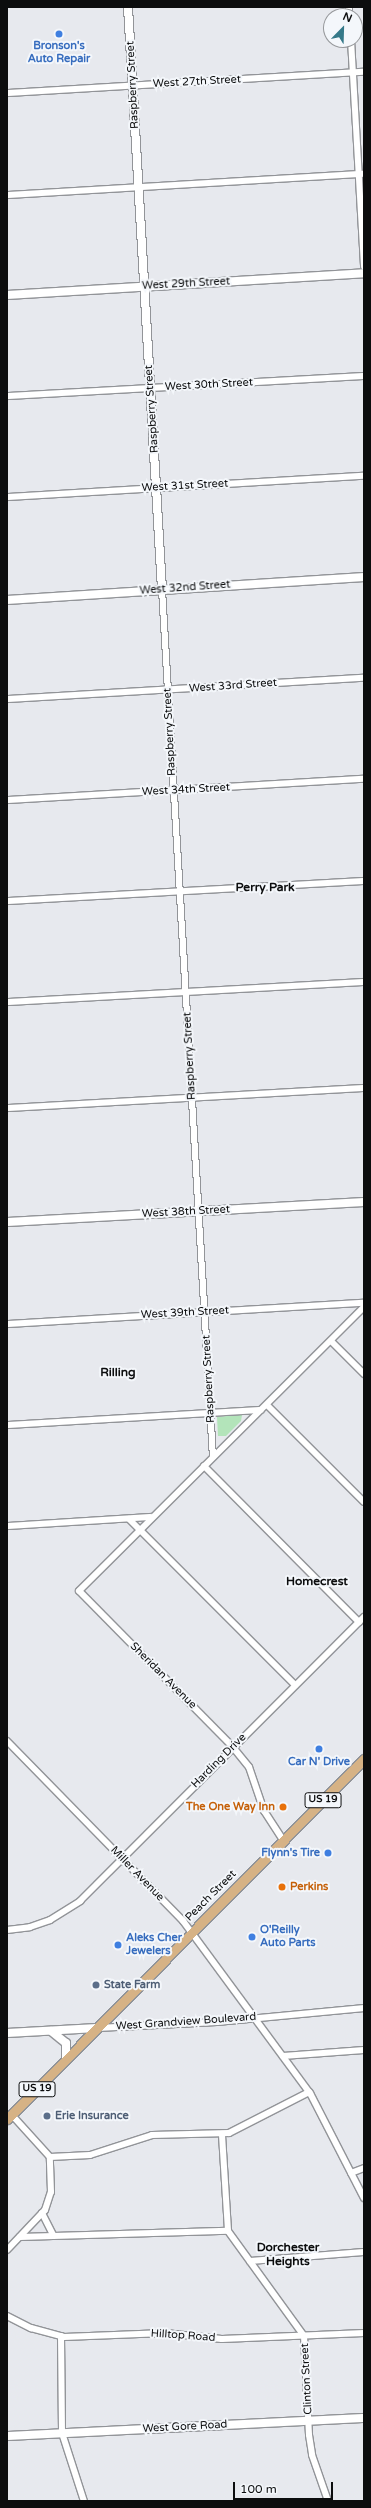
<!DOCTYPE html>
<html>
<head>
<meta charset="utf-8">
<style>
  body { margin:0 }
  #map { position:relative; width:371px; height:2508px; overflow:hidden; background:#e7e9ee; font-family:"Varela Round",sans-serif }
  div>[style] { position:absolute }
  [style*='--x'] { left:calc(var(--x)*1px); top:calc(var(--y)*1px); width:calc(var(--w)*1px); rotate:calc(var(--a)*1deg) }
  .green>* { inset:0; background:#b3e4ba }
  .roads { filter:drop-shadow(1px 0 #929498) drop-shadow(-1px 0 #929498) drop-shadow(0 1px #929498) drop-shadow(0 -1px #929498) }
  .street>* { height:6px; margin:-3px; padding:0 3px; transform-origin:3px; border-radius:3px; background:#fff }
  .secondary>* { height:8px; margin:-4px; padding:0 4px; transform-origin:4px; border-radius:4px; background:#fff }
  .primary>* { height:9px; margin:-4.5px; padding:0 4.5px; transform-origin:4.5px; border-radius:4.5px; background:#d6b285 }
  .dots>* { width:11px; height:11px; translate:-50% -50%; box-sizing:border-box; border:2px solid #f4f7fb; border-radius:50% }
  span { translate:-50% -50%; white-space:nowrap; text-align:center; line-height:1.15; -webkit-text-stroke:4px #f4f7fb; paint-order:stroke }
  .shield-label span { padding:1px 3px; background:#f4f7fb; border:1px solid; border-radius:3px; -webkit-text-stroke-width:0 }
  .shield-label { font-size:10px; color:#0c0d0e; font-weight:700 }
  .shop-label { font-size:11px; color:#366cbe; font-weight:700 }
  .right { translate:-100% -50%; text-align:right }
  .left { translate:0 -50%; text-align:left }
  .street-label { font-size:11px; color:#0c0d0e }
  .food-label { font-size:11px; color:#c56008; font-weight:700 }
  .service-label { font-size:11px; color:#4e5e75; font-weight:700 }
  .neighbourhood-label { font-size:12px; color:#0c0d0e; font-weight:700 }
  .frame { position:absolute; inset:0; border:8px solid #0c0d0e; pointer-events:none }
  .north { position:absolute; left:323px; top:8px; width:40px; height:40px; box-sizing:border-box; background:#f4f7fb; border:1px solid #97999c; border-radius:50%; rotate:23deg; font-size:11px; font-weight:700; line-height:16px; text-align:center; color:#0c0d0e }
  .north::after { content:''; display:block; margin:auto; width:14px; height:18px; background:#357989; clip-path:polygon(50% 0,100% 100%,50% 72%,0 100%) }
  .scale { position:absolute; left:233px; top:2482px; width:100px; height:18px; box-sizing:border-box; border:2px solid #0c0d0e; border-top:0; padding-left:5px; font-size:12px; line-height:14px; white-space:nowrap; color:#0c0d0e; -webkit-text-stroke:3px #f4f7fb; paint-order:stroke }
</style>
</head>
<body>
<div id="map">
  <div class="green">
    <i style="clip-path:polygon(237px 1415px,242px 1415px,241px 1421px,226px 1436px,218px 1436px,217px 1417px)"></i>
  </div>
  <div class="roads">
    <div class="street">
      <i style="--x:349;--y:7;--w:9;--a:90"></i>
      <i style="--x:351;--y:40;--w:227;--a:86.7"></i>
      <i style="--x:7;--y:93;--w:358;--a:-3.4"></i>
      <i style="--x:7;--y:195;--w:358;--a:-3.4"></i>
      <i style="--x:7;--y:396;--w:358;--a:-3.2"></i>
      <i style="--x:7;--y:497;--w:358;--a:-3.4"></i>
      <i style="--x:162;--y:589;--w:869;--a:86.64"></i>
      <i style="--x:7;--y:699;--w:358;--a:-3.4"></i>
      <i style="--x:7;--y:800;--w:358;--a:-3.4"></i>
      <i style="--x:7;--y:901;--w:358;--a:-3.2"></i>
      <i style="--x:7;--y:1002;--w:358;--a:-3.2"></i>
      <i style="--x:7;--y:1108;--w:358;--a:-3.2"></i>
      <i style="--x:7;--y:1324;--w:358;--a:-3.4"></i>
      <i style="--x:331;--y:1341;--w:47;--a:45"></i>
      <i style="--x:267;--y:1405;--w:137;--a:45"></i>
      <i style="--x:7;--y:1425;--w:254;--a:-3.4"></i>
      <i style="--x:204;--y:1466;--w:220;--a:45.2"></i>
      <i style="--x:129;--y:1519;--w:235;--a:45"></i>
      <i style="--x:7;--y:1526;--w:144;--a:-3.6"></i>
      <i style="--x:7;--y:1741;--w:252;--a:45.6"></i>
      <i style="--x:183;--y:1921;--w:214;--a:53.6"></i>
      <i style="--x:310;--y:2093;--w:118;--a:62.8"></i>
      <i style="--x:283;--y:1840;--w:35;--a:-123"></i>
      <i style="--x:264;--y:1811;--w:46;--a:-108.8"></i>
      <i style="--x:249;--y:1767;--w:26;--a:-129"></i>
      <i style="--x:233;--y:1747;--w:219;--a:-134.6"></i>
      <i style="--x:79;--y:1591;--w:402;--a:-44.9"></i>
      <i style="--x:7;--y:1930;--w:23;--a:-7"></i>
      <i style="--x:30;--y:1927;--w:21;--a:-19"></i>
      <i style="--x:50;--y:1920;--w:36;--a:-32"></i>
      <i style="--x:80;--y:1901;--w:402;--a:-45"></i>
      <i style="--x:97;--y:2028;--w:120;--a:-2.9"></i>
      <i style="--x:217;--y:2022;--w:148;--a:-5.4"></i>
      <i style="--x:283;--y:2056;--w:81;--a:-4.2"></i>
      <i style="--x:11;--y:2114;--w:58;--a:47.8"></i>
      <i style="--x:50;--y:2157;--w:40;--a:-2.9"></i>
      <i style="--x:90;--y:2155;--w:65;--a:-17.9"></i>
      <i style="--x:152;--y:2135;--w:77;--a:-1.5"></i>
      <i style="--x:229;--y:2133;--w:90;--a:-27.1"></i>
      <i style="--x:222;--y:2135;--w:96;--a:86.4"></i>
      <i style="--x:228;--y:2231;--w:130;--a:54.1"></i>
      <i style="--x:304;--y:2336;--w:99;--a:87.1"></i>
      <i style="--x:309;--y:2435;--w:20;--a:81"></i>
      <i style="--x:312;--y:2455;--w:49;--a:70.8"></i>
      <i style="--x:351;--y:2173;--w:14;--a:-21"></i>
      <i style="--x:42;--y:2213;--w:25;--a:63"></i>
      <i style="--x:20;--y:2237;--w:208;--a:-1.7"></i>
      <i style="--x:7;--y:2250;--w:55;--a:-46.5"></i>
      <i style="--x:45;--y:2210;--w:19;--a:-72"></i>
      <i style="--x:51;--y:2192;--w:35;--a:-92"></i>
      <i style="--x:250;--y:2261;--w:114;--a:-4.5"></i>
      <i style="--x:7;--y:2316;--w:27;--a:27"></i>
      <i style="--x:31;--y:2328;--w:34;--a:15"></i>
      <i style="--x:64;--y:2337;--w:101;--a:-2.3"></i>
      <i style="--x:165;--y:2333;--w:57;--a:6"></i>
      <i style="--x:222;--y:2339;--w:142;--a:-2.4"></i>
      <i style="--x:61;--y:2336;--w:97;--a:89.4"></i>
      <i style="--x:62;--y:2433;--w:71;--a:72.1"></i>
    </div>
    <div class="secondary">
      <i style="--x:128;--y:7;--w:583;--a:86.66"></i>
      <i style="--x:7;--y:295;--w:358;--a:-3.5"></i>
      <i style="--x:7;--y:600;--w:358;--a:-3.7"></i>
      <i style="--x:7;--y:1222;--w:358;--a:-3.2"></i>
      <i style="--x:51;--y:2031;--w:19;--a:39"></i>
      <i style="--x:66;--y:2043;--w:16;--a:90"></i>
      <i style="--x:7;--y:2033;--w:90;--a:-3.2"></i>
      <i style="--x:7;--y:2436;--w:357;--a:-2.9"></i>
    </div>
    <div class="primary">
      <i style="--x:7;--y:2119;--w:507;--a:-45.24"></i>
    </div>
  </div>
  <div class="dots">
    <i style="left:59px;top:34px;background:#3f7fe0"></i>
    <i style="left:319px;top:1749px;background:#3f7fe0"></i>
    <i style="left:283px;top:1807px;background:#e8710a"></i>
    <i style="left:328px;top:1853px;background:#3f7fe0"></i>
    <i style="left:282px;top:1887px;background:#e8710a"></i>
    <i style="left:252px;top:1937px;background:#3f7fe0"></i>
    <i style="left:118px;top:1945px;background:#3f7fe0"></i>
    <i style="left:96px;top:1985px;background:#5c6f8a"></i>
    <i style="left:47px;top:2116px;background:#5c6f8a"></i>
  </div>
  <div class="shield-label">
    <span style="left:323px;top:1800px">US 19</span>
    <span style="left:37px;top:2089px">US 19</span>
  </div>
  <div class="shop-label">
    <span style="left:59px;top:53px">Bronson's<br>Auto Repair</span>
    <span style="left:319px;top:1762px">Car N' Drive</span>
    <span class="right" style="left:320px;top:1853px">Flynn's Tire</span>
    <span class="left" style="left:260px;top:1937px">O'Reilly<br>Auto Parts</span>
    <span class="left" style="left:126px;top:1945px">Aleks Cher<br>Jewelers</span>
  </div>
  <div class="street-label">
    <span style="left:197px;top:82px;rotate:-3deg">West 27th Street</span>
    <span style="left:133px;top:85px;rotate:-93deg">Raspberry Street</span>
    <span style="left:186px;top:284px;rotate:-3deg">West 29th Street</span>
    <span style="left:209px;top:385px;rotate:-3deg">West 30th Street</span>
    <span style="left:152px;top:409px;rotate:-94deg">Raspberry Street</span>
    <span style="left:185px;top:486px;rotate:-3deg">West 31st Street</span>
    <span style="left:185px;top:588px;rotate:-4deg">West 32nd Street</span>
    <span style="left:233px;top:686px;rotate:-4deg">West 33rd Street</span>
    <span style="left:170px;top:732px;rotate:-93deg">Raspberry Street</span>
    <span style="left:186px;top:790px;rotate:-3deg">West 34th Street</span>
    <span style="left:190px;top:1056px;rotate:-93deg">Raspberry Street</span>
    <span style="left:186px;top:1212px;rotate:-3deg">West 38th Street</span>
    <span style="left:185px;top:1313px;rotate:-3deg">West 39th Street</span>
    <span style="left:209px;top:1379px;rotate:-93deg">Raspberry Street</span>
    <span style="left:163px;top:1676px;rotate:45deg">Sheridan Avenue</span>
    <span style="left:219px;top:1761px;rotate:-45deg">Harding Drive</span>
    <span style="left:137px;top:1874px;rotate:46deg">Miller Avenue</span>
    <span style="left:211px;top:1896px;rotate:-45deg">Peach Street</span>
    <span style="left:186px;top:2022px;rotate:-4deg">West Grandview Boulevard</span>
    <span style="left:183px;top:2336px;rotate:4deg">Hilltop Road</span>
    <span style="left:307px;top:2379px;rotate:-93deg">Clinton Street</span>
    <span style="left:185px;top:2427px;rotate:-3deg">West Gore Road</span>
  </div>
  <div class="food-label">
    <span class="right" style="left:275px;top:1807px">The One Way Inn</span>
    <span class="left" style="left:290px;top:1887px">Perkins</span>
  </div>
  <div class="service-label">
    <span class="left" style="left:104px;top:1985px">State Farm</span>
    <span class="left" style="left:55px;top:2116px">Erie Insurance</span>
  </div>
  <div class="neighbourhood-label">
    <span style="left:265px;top:888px">Perry Park</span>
    <span style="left:118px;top:1373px">Rilling</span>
    <span style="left:317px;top:1582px">Homecrest</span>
    <span style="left:288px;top:2255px">Dorchester<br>Heights</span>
  </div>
  <div class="frame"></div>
  <div class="north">N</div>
  <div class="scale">100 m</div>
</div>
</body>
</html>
